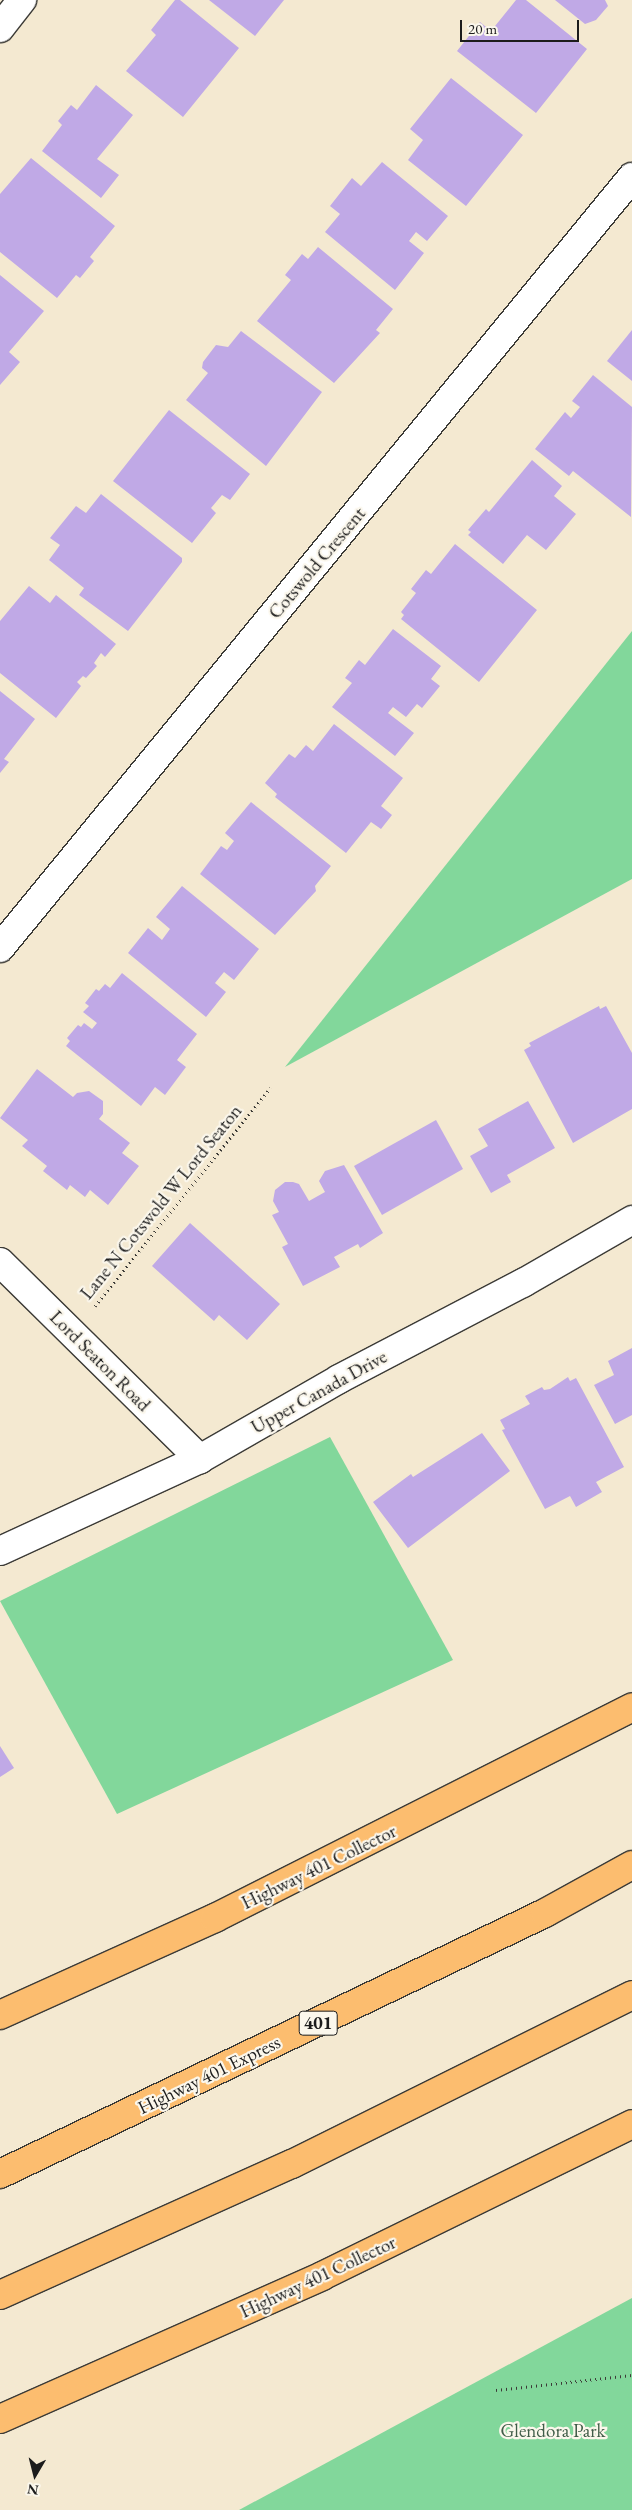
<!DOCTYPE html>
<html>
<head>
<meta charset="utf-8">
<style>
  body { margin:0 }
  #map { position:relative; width:632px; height:2510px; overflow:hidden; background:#f4e9d1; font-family:"EB Garamond",serif }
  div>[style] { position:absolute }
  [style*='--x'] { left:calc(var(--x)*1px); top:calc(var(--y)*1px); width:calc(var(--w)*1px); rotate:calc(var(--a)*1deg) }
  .green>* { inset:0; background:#82d79b }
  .building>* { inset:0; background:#c0a9e6 }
  .path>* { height:3px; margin-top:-1.5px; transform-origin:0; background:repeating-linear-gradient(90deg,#3c3b37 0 1px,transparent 0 5px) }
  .roads { filter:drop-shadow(1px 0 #3c3b37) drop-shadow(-1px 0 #3c3b37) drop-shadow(0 1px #3c3b37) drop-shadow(0 -1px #3c3b37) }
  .minor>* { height:28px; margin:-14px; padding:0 14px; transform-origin:14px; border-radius:14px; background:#fff }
  .motorway>* { height:28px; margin:-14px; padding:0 14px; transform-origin:14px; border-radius:14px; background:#fcbd6f }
  span { translate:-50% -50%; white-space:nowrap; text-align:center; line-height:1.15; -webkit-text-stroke:4.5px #fbf7ec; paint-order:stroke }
  .shield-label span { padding:1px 4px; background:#fbf7ec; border:1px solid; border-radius:4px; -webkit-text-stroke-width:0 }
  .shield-label { font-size:18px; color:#1c1c1c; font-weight:700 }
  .street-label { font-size:19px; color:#1c1c1c }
  .park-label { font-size:19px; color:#405d48 }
  .north { position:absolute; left:10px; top:2450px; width:50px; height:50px; -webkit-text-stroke:4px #fbf7ec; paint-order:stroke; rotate:188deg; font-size:14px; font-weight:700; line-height:20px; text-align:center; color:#1c1c1c }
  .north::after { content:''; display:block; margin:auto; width:18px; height:22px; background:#1c1c1c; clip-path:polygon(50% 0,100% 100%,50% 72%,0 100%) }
  .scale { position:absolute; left:460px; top:20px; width:119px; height:22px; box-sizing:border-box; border:2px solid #1c1c1c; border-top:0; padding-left:6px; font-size:15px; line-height:18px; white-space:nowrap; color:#1c1c1c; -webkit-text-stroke:4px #fbf7ec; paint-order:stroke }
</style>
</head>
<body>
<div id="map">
  <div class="green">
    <i style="clip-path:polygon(632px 631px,632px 879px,285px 1067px)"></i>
    <i style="clip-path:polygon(330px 1437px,453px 1660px,117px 1814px,0 1601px)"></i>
    <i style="clip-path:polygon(632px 2298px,632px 2510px,239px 2510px)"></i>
  </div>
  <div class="building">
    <i style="clip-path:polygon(175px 0,180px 0,239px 48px,183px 117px,126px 71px,156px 35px,151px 30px)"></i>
    <i style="clip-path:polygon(209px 0,284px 0,255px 36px)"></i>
    <i style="clip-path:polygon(516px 0,526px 0,587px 49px,536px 113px,457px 51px,480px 22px,491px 31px)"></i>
    <i style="clip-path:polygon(555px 0,605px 0,608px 6px,596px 20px,585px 24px)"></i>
    <i style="clip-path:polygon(451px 78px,523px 135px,466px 206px,408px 160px,423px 140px,410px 129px)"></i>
    <i style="clip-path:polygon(96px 85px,133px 115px,97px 159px,119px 175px,101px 198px,42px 151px,62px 125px,58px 121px,71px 105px,77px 110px)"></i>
    <i style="clip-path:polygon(31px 158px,115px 226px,90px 257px,94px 261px,80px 278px,76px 275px,57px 298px,0 252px,0 194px)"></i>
    <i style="clip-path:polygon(382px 162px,448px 216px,427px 241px,416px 232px,409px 241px,424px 253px,395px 290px,325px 232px,340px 214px,330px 206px,352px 178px,361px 186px)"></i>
    <i style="clip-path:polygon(318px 247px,393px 309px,376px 330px,380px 333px,334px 383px,257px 321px,291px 280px,285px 275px,302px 254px,308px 259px)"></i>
    <i style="clip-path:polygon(0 275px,44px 311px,9px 352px,20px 362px,0 385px)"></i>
    <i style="clip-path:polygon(632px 330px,632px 381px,607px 361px)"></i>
    <i style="clip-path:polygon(241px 331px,322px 392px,266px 466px,186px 400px,208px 373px,202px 368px,203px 362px,216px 345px,228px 347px)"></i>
    <i style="clip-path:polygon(593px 375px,632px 407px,631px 517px,573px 471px,569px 476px,535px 449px,565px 412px,571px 418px,580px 407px,572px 401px)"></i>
    <i style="clip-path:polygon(169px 410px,250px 474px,230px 500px,222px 495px,211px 508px,216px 513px,192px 543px,113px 481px)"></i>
    <i style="clip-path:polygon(532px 460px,562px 486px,554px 496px,576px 514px,546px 550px,527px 535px,503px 564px,468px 535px,471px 532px,468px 530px,486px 509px,489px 512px)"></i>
    <i style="clip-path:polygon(101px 494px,182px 558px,182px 562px,128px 631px,79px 595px,84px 588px,49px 560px,60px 545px,50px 538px,76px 506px,86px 513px)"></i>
    <i style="clip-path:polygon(455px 544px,537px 610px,479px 682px,401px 619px,404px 615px,401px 612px,416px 593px,411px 589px,426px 570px,431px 574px)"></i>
    <i style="clip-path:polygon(29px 586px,50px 603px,56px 595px,116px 644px,105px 657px,101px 653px,94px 663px,97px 666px,86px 678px,83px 676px,77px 682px,81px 686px,56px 718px,0 673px,0 621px)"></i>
    <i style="clip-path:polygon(393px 629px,441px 666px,431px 679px,440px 686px,422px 708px,417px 704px,406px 717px,393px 707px,388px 713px,414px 733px,395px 756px,332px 707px,352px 683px,345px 678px,359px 660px,365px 665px)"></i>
    <i style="clip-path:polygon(0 691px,35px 719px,4px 759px,9px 762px,0 773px)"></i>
    <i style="clip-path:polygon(334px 724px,403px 778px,381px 806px,392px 815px,381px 829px,371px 822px,346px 853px,275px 797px,277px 794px,265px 783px,289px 754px,295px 758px,306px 745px,313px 751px)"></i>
    <i style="clip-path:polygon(251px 802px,331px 866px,315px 886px,316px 891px,275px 935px,200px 874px,221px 846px,227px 850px,234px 841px,225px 833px)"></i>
    <i style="clip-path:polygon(182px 886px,259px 949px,234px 980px,224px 972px,215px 983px,226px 992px,206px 1017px,128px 953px,148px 928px,162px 940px,170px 929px,156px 917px)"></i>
    <i style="clip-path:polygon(122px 973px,197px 1034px,177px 1060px,186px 1067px,165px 1095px,155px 1087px,141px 1106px,66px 1046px,70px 1041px,67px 1038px,78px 1025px,81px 1027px,84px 1023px,92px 1029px,97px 1023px,83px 1012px,89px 1006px,85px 1003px,96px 989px,99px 991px,105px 984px,110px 988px)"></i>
    <i style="clip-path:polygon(599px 1006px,600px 1009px,606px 1006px,632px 1053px,632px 1109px,573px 1143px,524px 1050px,531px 1046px,529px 1043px)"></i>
    <i style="clip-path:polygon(37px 1069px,73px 1097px,77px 1093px,89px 1091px,103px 1101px,103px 1114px,99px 1119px,130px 1143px,122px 1153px,139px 1166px,108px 1205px,90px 1190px,85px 1197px,70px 1185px,67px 1190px,43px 1171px,47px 1166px,22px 1146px,28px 1140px,0 1118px)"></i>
    <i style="clip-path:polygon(528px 1101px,555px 1148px,507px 1175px,511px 1182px,491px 1193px,470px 1156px,488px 1146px,478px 1129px)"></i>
    <i style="clip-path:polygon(436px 1120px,463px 1169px,382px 1215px,354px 1166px)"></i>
    <i style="clip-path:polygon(344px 1165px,383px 1233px,360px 1248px,358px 1244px,334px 1257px,340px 1267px,303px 1286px,282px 1247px,288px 1244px,272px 1215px,279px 1212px,273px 1201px,275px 1190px,285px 1182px,293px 1182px,299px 1184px,309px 1201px,325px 1192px,319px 1181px,325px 1171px)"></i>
    <i style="clip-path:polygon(190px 1223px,280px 1304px,247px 1340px,219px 1315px,214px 1321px,152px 1266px)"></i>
    <i style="clip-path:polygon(632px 1348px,632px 1415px,615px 1424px,594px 1385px,614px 1375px,608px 1361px)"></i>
    <i style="clip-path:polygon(568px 1377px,570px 1381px,576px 1378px,624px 1467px,596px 1482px,602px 1492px,576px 1507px,570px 1496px,545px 1509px,502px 1430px,505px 1429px,500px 1420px,530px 1404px,525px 1396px,542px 1387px,544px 1390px,550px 1389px)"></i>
    <i style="clip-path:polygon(482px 1433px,510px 1471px,408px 1548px,373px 1502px,411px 1474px,413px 1477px)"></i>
    <i style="clip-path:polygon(0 1746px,14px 1768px,0 1777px)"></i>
  </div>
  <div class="path">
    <i style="--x:95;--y:1306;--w:280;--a:-51.2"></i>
    <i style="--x:496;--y:2390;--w:137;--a:-6.3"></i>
  </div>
  <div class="roads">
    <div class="minor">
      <i style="--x:0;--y:28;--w:36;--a:-52"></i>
      <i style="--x:0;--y:948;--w:997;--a:-50.66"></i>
      <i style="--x:0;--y:1262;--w:281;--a:44.6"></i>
      <i style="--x:0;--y:1551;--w:220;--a:-24.7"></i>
      <i style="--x:200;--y:1459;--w:160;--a:-29.9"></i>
      <i style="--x:339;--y:1379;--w:208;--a:-27.6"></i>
      <i style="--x:523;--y:1283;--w:126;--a:-30"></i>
    </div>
    <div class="motorway">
      <i style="--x:0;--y:2015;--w:236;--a:-24.3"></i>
      <i style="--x:215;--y:1918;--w:467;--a:-26.8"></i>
      <i style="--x:0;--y:2174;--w:604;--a:-25.59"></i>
      <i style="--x:545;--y:1913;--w:99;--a:-28.9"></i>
      <i style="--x:0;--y:2295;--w:320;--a:-24.2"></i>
      <i style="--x:292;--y:2164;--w:380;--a:-26.4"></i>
      <i style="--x:0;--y:2419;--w:352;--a:-23.9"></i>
      <i style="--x:322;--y:2276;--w:345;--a:-26.1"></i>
    </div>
  </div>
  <div class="shield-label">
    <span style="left:318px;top:2023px">401</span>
  </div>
  <div class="street-label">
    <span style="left:317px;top:563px;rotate:-50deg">Cotswold Crescent</span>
    <span style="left:161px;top:1202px;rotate:-51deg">Lane N Cotswold W Lord Seaton</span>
    <span style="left:100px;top:1361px;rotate:45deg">Lord Seaton Road</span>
    <span style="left:319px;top:1392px;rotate:-29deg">Upper Canada Drive</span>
    <span style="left:319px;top:1867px;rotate:-26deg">Highway 401 Collector</span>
    <span style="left:209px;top:2075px;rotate:-26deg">Highway 401 Express</span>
    <span style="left:318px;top:2277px;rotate:-25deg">Highway 401 Collector</span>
  </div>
  <div class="park-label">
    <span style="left:553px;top:2431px">Glendora Park</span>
  </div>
  <div class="north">N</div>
  <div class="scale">20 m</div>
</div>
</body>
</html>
